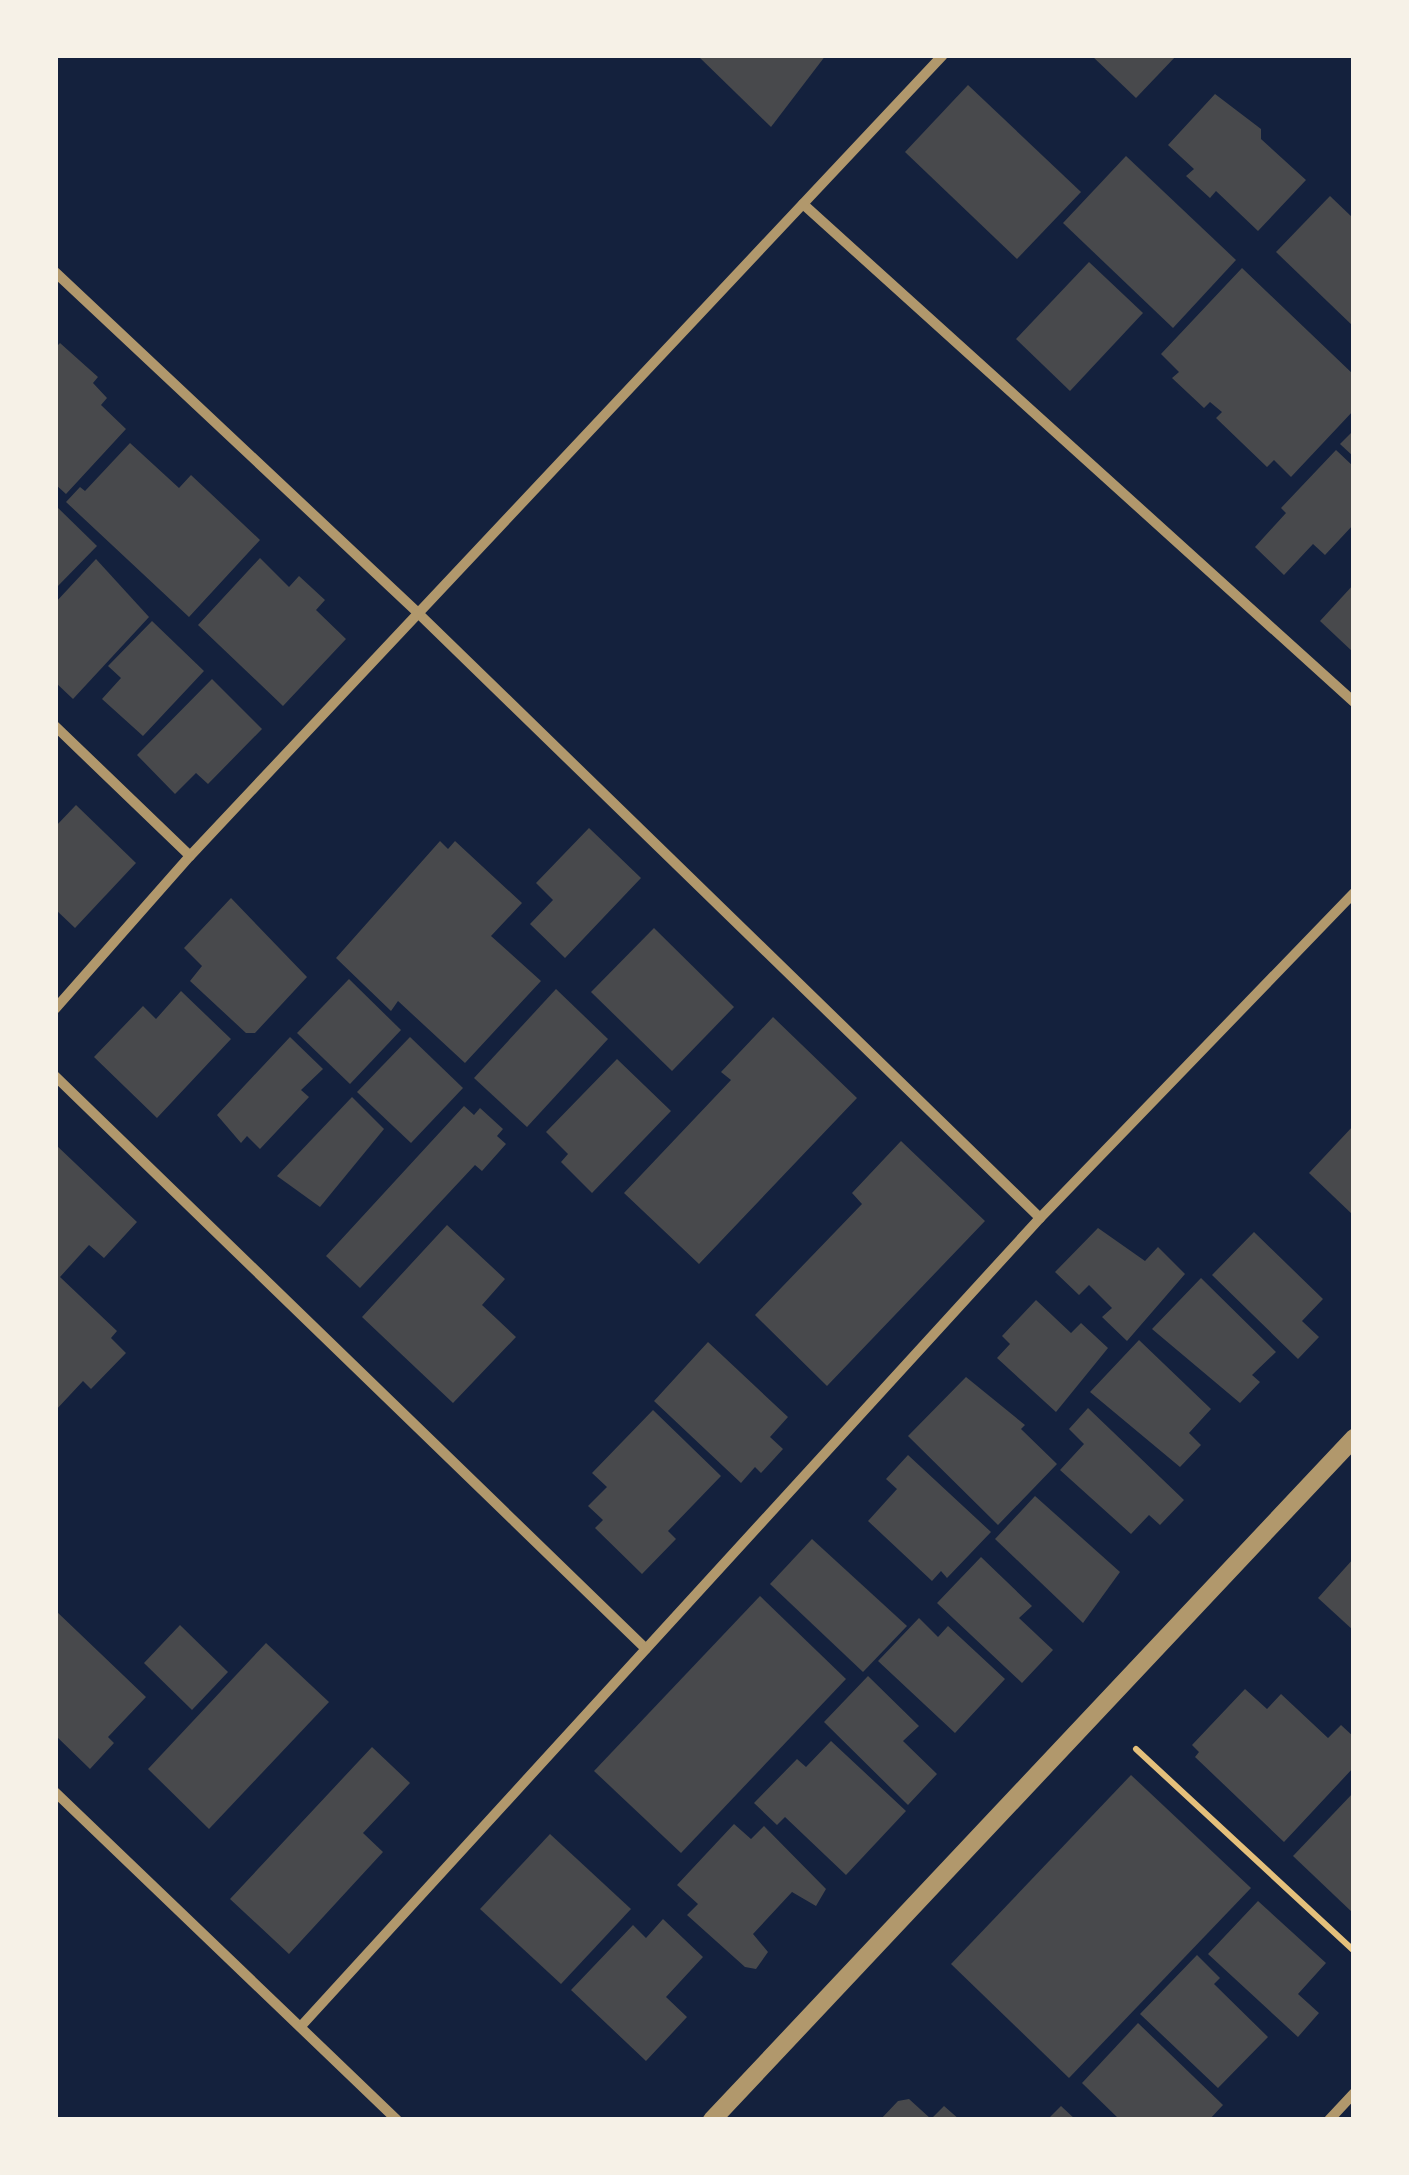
<!DOCTYPE html>
<html>
<head>
<meta charset="utf-8">
<style>
  body { margin:0 }
  #map { position:relative; width:1409px; height:2175px; overflow:hidden; background:#14213d; font-family:"Fira Sans",sans-serif }
  div>[style] { position:absolute }
  [style*='--x'] { left:calc(var(--x)*1px); top:calc(var(--y)*1px); width:calc(var(--w)*1px); rotate:calc(var(--a)*1deg) }
  .building>* { inset:0; background:#48494c }
  .path>* { height:6px; margin:-3px; padding:0 3px; transform-origin:3px; border-radius:3px; background:#e5c07b }
  .minor>* { height:10px; margin:-5px; padding:0 5px; transform-origin:5px; border-radius:5px; background:#b1986c }
  .tertiary>* { height:18px; margin:-9px; padding:0 9px; transform-origin:9px; border-radius:9px; background:#b1986c }
  span { translate:-50% -50%; white-space:nowrap; text-align:center; line-height:1.15; -webkit-text-stroke:8px #f6f1e7; paint-order:stroke }
  .frame { position:absolute; inset:0; border:58px solid #f6f1e7; pointer-events:none }
</style>
</head>
<body>
<div id="map">
  <div class="building">
    <i style="clip-path:polygon(697px 55px,826px 55px,771px 127px)"></i>
    <i style="clip-path:polygon(1091px 55px,1177px 55px,1136px 98px)"></i>
    <i style="clip-path:polygon(968px 85px,1081px 192px,1017px 259px,905px 152px)"></i>
    <i style="clip-path:polygon(1215px 94px,1261px 129px,1261px 139px,1306px 180px,1258px 231px,1216px 191px,1210px 198px,1186px 176px,1194px 169px,1168px 145px)"></i>
    <i style="clip-path:polygon(1126px 156px,1236px 260px,1173px 328px,1063px 223px)"></i>
    <i style="clip-path:polygon(1330px 196px,1354px 219px,1354px 327px,1276px 252px)"></i>
    <i style="clip-path:polygon(1089px 262px,1143px 313px,1070px 391px,1016px 339px)"></i>
    <i style="clip-path:polygon(1242px 268px,1354px 375px,1354px 410px,1291px 477px,1274px 460px,1267px 467px,1216px 418px,1222px 412px,1210px 402px,1204px 408px,1172px 378px,1179px 372px,1161px 354px)"></i>
    <i style="clip-path:polygon(60px 343px,98px 377px,93px 383px,107px 398px,101px 405px,126px 429px,66px 494px,55px 484px,55px 348px)"></i>
    <i style="clip-path:polygon(1354px 430px,1354px 457px,1340px 444px)"></i>
    <i style="clip-path:polygon(130px 443px,179px 488px,191px 475px,260px 540px,189px 617px,66px 502px,80px 487px,85px 491px)"></i>
    <i style="clip-path:polygon(1336px 450px,1354px 467px,1354px 524px,1325px 555px,1313px 544px,1284px 575px,1255px 547px,1286px 513px,1281px 508px)"></i>
    <i style="clip-path:polygon(55px 505px,97px 546px,55px 589px)"></i>
    <i style="clip-path:polygon(260px 558px,289px 587px,299px 576px,325px 600px,316px 610px,346px 639px,283px 706px,198px 625px)"></i>
    <i style="clip-path:polygon(96px 559px,149px 617px,73px 699px,55px 682px,55px 603px)"></i>
    <i style="clip-path:polygon(1354px 584px,1354px 653px,1320px 621px)"></i>
    <i style="clip-path:polygon(152px 621px,204px 671px,143px 736px,102px 699px,121px 678px,108px 666px)"></i>
    <i style="clip-path:polygon(212px 679px,262px 729px,208px 784px,196px 773px,175px 794px,137px 755px)"></i>
    <i style="clip-path:polygon(76px 805px,136px 863px,75px 928px,55px 909px,55px 827px)"></i>
    <i style="clip-path:polygon(589px 828px,641px 878px,565px 958px,530px 924px,553px 900px,536px 883px)"></i>
    <i style="clip-path:polygon(440px 841px,448px 849px,455px 841px,522px 903px,491px 936px,541px 981px,465px 1063px,398px 1001px,391px 1011px,336px 958px)"></i>
    <i style="clip-path:polygon(231px 898px,307px 977px,255px 1033px,246px 1033px,190px 981px,202px 966px,184px 948px)"></i>
    <i style="clip-path:polygon(654px 928px,734px 1007px,672px 1071px,591px 992px)"></i>
    <i style="clip-path:polygon(349px 979px,401px 1030px,350px 1084px,297px 1033px)"></i>
    <i style="clip-path:polygon(556px 989px,608px 1039px,527px 1127px,474px 1078px)"></i>
    <i style="clip-path:polygon(181px 991px,231px 1039px,157px 1118px,94px 1057px,143px 1006px,156px 1019px)"></i>
    <i style="clip-path:polygon(773px 1017px,857px 1098px,699px 1264px,624px 1193px,731px 1080px,721px 1072px)"></i>
    <i style="clip-path:polygon(290px 1037px,323px 1069px,301px 1090px,309px 1097px,260px 1149px,247px 1136px,241px 1143px,217px 1115px)"></i>
    <i style="clip-path:polygon(410px 1037px,463px 1088px,411px 1143px,357px 1092px)"></i>
    <i style="clip-path:polygon(617px 1059px,671px 1111px,592px 1193px,561px 1162px,568px 1154px,546px 1132px)"></i>
    <i style="clip-path:polygon(352px 1097px,384px 1129px,320px 1207px,277px 1176px)"></i>
    <i style="clip-path:polygon(464px 1106px,474px 1115px,480px 1108px,503px 1129px,497px 1136px,506px 1144px,482px 1171px,475px 1165px,360px 1288px,326px 1256px)"></i>
    <i style="clip-path:polygon(1354px 1125px,1354px 1216px,1309px 1173px)"></i>
    <i style="clip-path:polygon(901px 1141px,985px 1221px,827px 1386px,755px 1315px,862px 1204px,852px 1193px)"></i>
    <i style="clip-path:polygon(55px 1144px,137px 1222px,104px 1258px,89px 1245px,60px 1277px,117px 1331px,111px 1338px,126px 1353px,91px 1389px,83px 1381px,55px 1411px)"></i>
    <i style="clip-path:polygon(447px 1225px,505px 1279px,482px 1305px,516px 1337px,453px 1403px,362px 1317px)"></i>
    <i style="clip-path:polygon(1098px 1228px,1145px 1261px,1158px 1247px,1185px 1274px,1127px 1341px,1102px 1317px,1112px 1308px,1089px 1285px,1079px 1295px,1055px 1272px)"></i>
    <i style="clip-path:polygon(1254px 1232px,1323px 1299px,1302px 1321px,1319px 1337px,1298px 1359px,1212px 1275px)"></i>
    <i style="clip-path:polygon(1201px 1278px,1276px 1352px,1252px 1375px,1260px 1382px,1240px 1403px,1152px 1329px)"></i>
    <i style="clip-path:polygon(1036px 1300px,1071px 1333px,1081px 1323px,1108px 1348px,1056px 1412px,997px 1358px,1010px 1344px,1002px 1336px)"></i>
    <i style="clip-path:polygon(1139px 1340px,1211px 1409px,1189px 1433px,1201px 1445px,1180px 1467px,1090px 1392px)"></i>
    <i style="clip-path:polygon(708px 1342px,788px 1417px,770px 1437px,783px 1449px,761px 1473px,755px 1467px,741px 1483px,654px 1401px)"></i>
    <i style="clip-path:polygon(966px 1377px,1025px 1425px,1021px 1429px,1057px 1464px,998px 1525px,908px 1436px)"></i>
    <i style="clip-path:polygon(1088px 1408px,1184px 1500px,1160px 1525px,1149px 1515px,1131px 1534px,1060px 1470px,1084px 1444px,1069px 1429px)"></i>
    <i style="clip-path:polygon(653px 1410px,721px 1476px,668px 1531px,676px 1539px,642px 1574px,595px 1528px,603px 1520px,588px 1506px,607px 1487px,592px 1473px)"></i>
    <i style="clip-path:polygon(908px 1455px,991px 1532px,947px 1578px,941px 1571px,932px 1581px,868px 1521px,897px 1489px,886px 1479px)"></i>
    <i style="clip-path:polygon(1035px 1496px,1120px 1572px,1083px 1623px,995px 1539px)"></i>
    <i style="clip-path:polygon(812px 1539px,907px 1626px,863px 1672px,770px 1584px)"></i>
    <i style="clip-path:polygon(981px 1557px,1032px 1606px,1019px 1618px,1053px 1650px,1022px 1683px,937px 1603px)"></i>
    <i style="clip-path:polygon(1354px 1558px,1354px 1631px,1318px 1598px)"></i>
    <i style="clip-path:polygon(760px 1596px,846px 1679px,681px 1853px,594px 1771px)"></i>
    <i style="clip-path:polygon(55px 1610px,146px 1697px,108px 1737px,114px 1743px,90px 1769px,55px 1735px)"></i>
    <i style="clip-path:polygon(919px 1618px,938px 1637px,948px 1626px,1005px 1679px,955px 1733px,878px 1661px)"></i>
    <i style="clip-path:polygon(180px 1625px,228px 1672px,192px 1710px,144px 1663px)"></i>
    <i style="clip-path:polygon(266px 1643px,329px 1702px,209px 1829px,148px 1769px)"></i>
    <i style="clip-path:polygon(868px 1676px,919px 1726px,903px 1741px,937px 1774px,908px 1805px,824px 1722px)"></i>
    <i style="clip-path:polygon(1245px 1689px,1267px 1709px,1281px 1694px,1328px 1738px,1341px 1725px,1354px 1737px,1354px 1767px,1284px 1842px,1195px 1757px,1199px 1752px,1192px 1745px)"></i>
    <i style="clip-path:polygon(831px 1741px,906px 1811px,846px 1875px,785px 1817px,777px 1825px,754px 1803px,797px 1759px,806px 1767px)"></i>
    <i style="clip-path:polygon(372px 1747px,410px 1783px,363px 1833px,383px 1852px,289px 1954px,230px 1899px)"></i>
    <i style="clip-path:polygon(1131px 1775px,1251px 1888px,1069px 2078px,951px 1964px)"></i>
    <i style="clip-path:polygon(1354px 1792px,1354px 1914px,1293px 1856px)"></i>
    <i style="clip-path:polygon(734px 1824px,751px 1839px,764px 1826px,826px 1889px,816px 1906px,792px 1892px,753px 1934px,768px 1952px,756px 1969px,745px 1967px,687px 1915px,698px 1904px,677px 1885px)"></i>
    <i style="clip-path:polygon(550px 1834px,631px 1909px,561px 1984px,480px 1909px)"></i>
    <i style="clip-path:polygon(1258px 1901px,1326px 1963px,1298px 1994px,1319px 2013px,1298px 2037px,1208px 1954px)"></i>
    <i style="clip-path:polygon(663px 1919px,703px 1957px,666px 1997px,687px 2017px,646px 2061px,571px 1990px,633px 1925px,646px 1938px)"></i>
    <i style="clip-path:polygon(1197px 1955px,1220px 1978px,1214px 1984px,1268px 2037px,1218px 2088px,1140px 2014px)"></i>
    <i style="clip-path:polygon(1138px 2023px,1223px 2105px,1209px 2120px,1120px 2120px,1082px 2083px)"></i>
    <i style="clip-path:polygon(909px 2099px,931px 2119px,944px 2106px,960px 2120px,880px 2120px,898px 2101px)"></i>
    <i style="clip-path:polygon(1061px 2106px,1076px 2120px,1047px 2120px)"></i>
  </div>
  <div class="path">
    <i style="--x:1136;--y:1749;--w:297;--a:42.8"></i>
  </div>
  <div class="minor">
    <i style="--x:803;--y:204;--w:743;--a:42.11"></i>
    <i style="--x:55;--y:272;--w:499;--a:43.2"></i>
    <i style="--x:419;--y:614;--w:866;--a:44.2"></i>
    <i style="--x:55;--y:726;--w:187;--a:43.9"></i>
    <i style="--x:55;--y:1009;--w:204;--a:-48.6"></i>
    <i style="--x:190;--y:856;--w:1099;--a:-46.77"></i>
    <i style="--x:55;--y:1076;--w:823;--a:44.11"></i>
    <i style="--x:55;--y:1792;--w:474;--a:43.8"></i>
    <i style="--x:303;--y:2024;--w:1092;--a:-47.56"></i>
    <i style="--x:1040;--y:1218;--w:452;--a:-46"></i>
    <i style="--x:1329;--y:2120;--w:37;--a:-47"></i>
  </div>
  <div class="tertiary">
    <i style="--x:712;--y:2120;--w:937;--a:-46.73"></i>
  </div>
  <div class="frame"></div>
</div>
</body>
</html>
